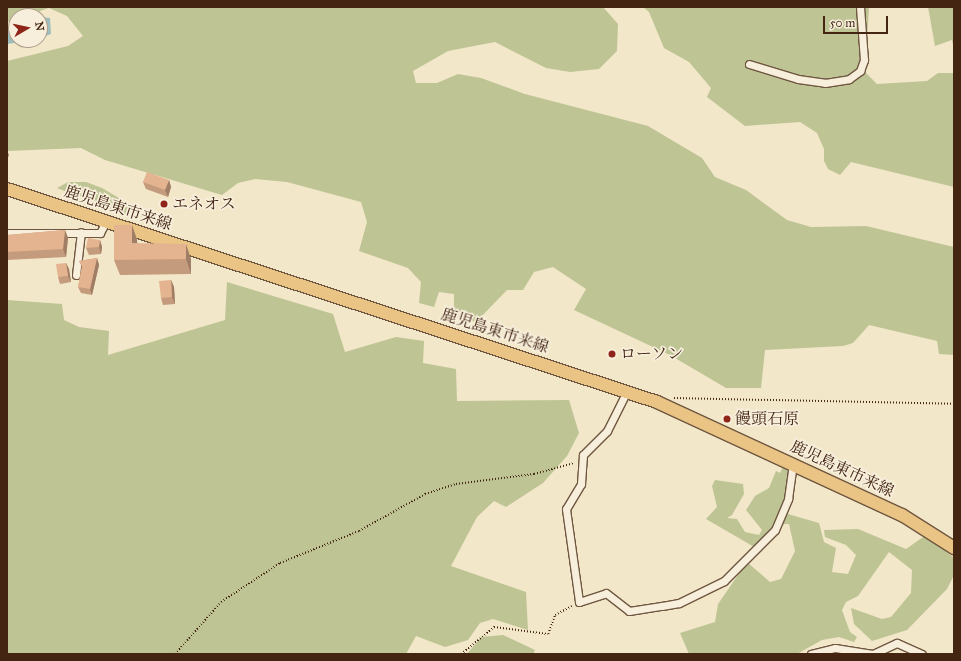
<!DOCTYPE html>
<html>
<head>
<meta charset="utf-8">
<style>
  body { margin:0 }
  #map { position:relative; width:961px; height:661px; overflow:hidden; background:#f2e7c9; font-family:"IM FELL Great Primer","Noto Serif JP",serif }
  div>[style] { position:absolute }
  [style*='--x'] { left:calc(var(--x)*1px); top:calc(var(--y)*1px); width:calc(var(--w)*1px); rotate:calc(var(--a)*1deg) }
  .green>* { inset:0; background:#bec494 }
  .water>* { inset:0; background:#9dbebd }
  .path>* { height:1.5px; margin-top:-0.75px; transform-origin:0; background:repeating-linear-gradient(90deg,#432512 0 1px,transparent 0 3px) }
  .roads { filter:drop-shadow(1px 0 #6f5640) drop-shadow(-1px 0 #6f5640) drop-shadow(0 1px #6f5640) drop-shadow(0 -1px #6f5640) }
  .minor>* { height:7px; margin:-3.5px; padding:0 3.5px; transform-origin:3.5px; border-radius:3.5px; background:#f7efdc }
  .primary>* { height:12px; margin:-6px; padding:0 6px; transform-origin:6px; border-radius:6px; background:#e9c484 }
  .wall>* { inset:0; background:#c49b7c }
  .shaded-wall>* { inset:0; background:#a07e65 }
  .building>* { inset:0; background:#e4b490 }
  .dots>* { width:11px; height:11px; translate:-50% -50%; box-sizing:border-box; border:2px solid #f7efdc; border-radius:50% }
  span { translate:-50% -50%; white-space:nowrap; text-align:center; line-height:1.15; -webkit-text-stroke:3.5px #f7efdc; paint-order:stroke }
  .poi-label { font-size:16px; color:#432512 }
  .left { translate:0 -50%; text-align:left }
  .street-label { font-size:16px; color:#432512 }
  .frame { position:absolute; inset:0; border:8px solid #432512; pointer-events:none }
  .north { position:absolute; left:8px; top:8px; width:40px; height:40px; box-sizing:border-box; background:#f7efdc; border:1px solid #af9e8b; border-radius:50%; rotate:81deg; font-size:11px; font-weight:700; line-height:16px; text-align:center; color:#432512 }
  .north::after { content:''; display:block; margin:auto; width:14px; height:18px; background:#8f2418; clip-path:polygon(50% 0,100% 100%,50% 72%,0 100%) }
  .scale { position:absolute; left:823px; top:16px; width:65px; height:18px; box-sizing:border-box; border:2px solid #432512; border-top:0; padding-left:5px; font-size:12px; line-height:14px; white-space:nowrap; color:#432512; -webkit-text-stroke:3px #f7efdc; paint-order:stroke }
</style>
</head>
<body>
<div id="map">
  <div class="green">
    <i style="clip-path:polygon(7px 7px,603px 7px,618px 24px,617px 51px,599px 69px,570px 72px,546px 68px,495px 42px,448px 51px,413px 71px,416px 83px,437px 83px,458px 74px,481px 78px,525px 94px,648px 126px,702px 158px,715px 177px,746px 190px,787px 220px,811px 227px,866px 226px,954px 247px,954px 355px,939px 354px,937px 341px,869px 325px,853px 343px,843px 346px,765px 350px,761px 388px,726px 388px,670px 355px,574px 310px,586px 289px,553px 267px,534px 272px,523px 290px,507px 290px,476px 322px,454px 315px,454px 294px,439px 292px,434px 307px,419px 303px,421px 282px,408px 268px,359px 251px,367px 222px,361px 202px,287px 182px,255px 179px,238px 183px,222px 195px,105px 160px,81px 148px,7px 151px,7px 61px,68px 46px,83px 36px,67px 16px,49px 8px,7px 22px)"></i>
    <i style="clip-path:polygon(643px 7px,869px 7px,865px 72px,877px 84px,927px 81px,938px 73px,954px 73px,954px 187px,851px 162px,840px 175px,828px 169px,824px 161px,824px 149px,817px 133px,800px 122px,745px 126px,707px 97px,711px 88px,689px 62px,664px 48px,649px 12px)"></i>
    <i style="clip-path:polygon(928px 7px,954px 7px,954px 51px,952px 40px,935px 46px)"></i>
    <i style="clip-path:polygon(68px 182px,86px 182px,102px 188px,129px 204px,126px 215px,57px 188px)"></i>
    <i style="clip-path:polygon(227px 282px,333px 314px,345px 352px,396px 337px,424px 341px,423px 363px,456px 369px,457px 401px,569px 400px,579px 433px,567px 456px,543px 483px,506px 507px,494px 501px,477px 517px,451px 566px,526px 592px,528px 630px,493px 619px,480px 623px,468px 640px,445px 647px,416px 636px,406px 654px,7px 654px,7px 300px,62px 304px,64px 320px,79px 327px,109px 331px,108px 355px,225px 320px)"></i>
    <i style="clip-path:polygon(783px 467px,794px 470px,788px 514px,819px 523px,824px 542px,836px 548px,832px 572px,848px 574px,856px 555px,846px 545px,825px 537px,824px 530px,858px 529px,906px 549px,926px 535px,954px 558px,954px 575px,947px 589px,907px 630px,872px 641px,854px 624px,851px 608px,882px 619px,891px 617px,911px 593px,912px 570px,889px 552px,858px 596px,846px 602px,842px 610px,850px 632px,857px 637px,854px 642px,839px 637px,822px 640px,797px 654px,689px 654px,680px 633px,715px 622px,718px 604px,747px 562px,770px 582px,781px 579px,795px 551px,789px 524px,784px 524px,761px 551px,706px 519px,717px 507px,712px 486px,715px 480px,743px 484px,744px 494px,732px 515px,727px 518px,737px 519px,745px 532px,759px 535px,762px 530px,746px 510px,755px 496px,769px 488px,776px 471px,780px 473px)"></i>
    <i style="clip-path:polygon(503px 635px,535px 650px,533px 654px,467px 654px,481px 637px)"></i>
  </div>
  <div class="water">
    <i style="clip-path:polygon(40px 17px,50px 18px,51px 34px,40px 38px)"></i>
    <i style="clip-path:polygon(16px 23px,16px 40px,35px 40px,7px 44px,7px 28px)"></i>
  </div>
  <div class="path">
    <i style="--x:674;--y:398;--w:280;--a:1.2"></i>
    <i style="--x:175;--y:654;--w:69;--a:-48.5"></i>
    <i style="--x:221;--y:602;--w:71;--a:-33.5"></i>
    <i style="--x:280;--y:563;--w:85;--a:-22.1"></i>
    <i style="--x:359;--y:531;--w:76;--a:-29.3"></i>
    <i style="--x:425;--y:494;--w:33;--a:-18"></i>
    <i style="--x:456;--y:484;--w:79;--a:-7.3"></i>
    <i style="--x:534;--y:474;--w:41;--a:-15.4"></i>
    <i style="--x:461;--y:654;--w:43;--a:-39.3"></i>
    <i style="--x:494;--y:627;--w:54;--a:7.4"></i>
    <i style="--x:548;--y:634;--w:20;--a:-70"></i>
    <i style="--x:555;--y:615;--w:19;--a:-28"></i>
  </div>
  <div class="roads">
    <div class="minor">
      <i style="--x:749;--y:64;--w:51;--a:17"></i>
      <i style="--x:798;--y:79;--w:27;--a:8"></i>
      <i style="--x:825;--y:83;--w:24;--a:-9"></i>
      <i style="--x:849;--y:79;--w:14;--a:-36"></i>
      <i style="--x:860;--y:71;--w:12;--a:-70"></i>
      <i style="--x:864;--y:60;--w:53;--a:-94.3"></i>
      <i style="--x:7;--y:233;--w:93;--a:0"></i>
      <i style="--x:100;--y:233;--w:13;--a:-63"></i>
      <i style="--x:76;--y:275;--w:43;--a:-83.4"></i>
      <i style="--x:627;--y:391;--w:45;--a:116.6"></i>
      <i style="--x:607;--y:431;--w:34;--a:135"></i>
      <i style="--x:583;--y:455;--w:29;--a:94"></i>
      <i style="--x:581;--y:484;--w:29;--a:121"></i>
      <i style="--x:566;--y:509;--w:94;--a:82"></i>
      <i style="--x:579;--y:602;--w:28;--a:-18"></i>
      <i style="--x:606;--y:593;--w:29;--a:38"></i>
      <i style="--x:629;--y:611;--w:33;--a:-9"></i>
      <i style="--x:662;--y:606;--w:17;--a:-10"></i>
      <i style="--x:679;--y:603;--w:50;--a:-26.1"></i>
      <i style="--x:724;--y:581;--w:72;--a:-45"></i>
      <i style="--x:775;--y:530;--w:34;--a:-67"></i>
      <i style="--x:788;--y:499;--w:35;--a:-82"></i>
      <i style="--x:811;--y:654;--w:25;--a:-14"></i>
      <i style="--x:835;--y:648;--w:38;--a:9"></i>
      <i style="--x:873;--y:654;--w:26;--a:-25"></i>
      <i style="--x:897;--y:643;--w:27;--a:24"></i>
    </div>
    <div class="primary">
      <i style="--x:7;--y:189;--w:684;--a:18.14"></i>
      <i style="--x:657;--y:402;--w:270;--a:24.8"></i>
      <i style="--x:902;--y:515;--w:62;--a:32.4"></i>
    </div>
  </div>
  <div class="wall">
    <i style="clip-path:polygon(169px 180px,171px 187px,168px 197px,146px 189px,143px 182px)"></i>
    <i style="clip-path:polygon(132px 225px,137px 240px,137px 243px,191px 259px,191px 274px,120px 275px,114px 260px)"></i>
    <i style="clip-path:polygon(65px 230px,68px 238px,66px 257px,7px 260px,7px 235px)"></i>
    <i style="clip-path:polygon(100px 240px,102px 247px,101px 254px,89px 255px,86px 248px)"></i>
    <i style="clip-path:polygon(97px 258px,99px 265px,92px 295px,81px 293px,78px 287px,82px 267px,79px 261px)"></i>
    <i style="clip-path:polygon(66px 263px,69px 269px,71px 282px,60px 284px,58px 277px)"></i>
    <i style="clip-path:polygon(171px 280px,174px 287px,175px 304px,163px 305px,161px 298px)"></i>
  </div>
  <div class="shaded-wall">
    <i style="clip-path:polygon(7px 151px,9px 155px,7px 160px)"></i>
    <i style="clip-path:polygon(169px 180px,171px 187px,168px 197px,165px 190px)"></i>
    <i style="clip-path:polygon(132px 225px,137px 240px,138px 258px,132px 243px)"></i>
    <i style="clip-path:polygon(65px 230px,68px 238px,66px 257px,63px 249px)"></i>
    <i style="clip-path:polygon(100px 240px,102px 247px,101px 254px,99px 247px)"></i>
    <i style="clip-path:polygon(186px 244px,191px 259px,191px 274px,186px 259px)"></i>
    <i style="clip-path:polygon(97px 258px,99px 265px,92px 295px,90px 289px)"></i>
    <i style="clip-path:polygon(66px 263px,69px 269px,71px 282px,68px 276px)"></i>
    <i style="clip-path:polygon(171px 280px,174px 287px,175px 304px,172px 297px)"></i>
  </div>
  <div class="building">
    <i style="clip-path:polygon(147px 172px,169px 180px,165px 190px,143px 182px)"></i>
    <i style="clip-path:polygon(114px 225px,132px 225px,132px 243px,186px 244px,186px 259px,114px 260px)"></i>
    <i style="clip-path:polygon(65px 230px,63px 249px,7px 252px,7px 235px)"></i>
    <i style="clip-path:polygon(88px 238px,100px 240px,99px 247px,86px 248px)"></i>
    <i style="clip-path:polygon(97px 258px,90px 289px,78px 287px,82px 266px,79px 261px)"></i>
    <i style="clip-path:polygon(66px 263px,68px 276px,58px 277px,56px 264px)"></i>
    <i style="clip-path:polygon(171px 280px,172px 297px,161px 298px,159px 281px)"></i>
  </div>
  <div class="dots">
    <i style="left:164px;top:204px;background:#8f2418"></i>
    <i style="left:612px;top:354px;background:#8f2418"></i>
    <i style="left:727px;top:419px;background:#8f2418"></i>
  </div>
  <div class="poi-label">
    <span class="left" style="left:172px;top:204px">エネオス</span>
    <span class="left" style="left:620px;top:354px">ローソン</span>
    <span class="left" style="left:735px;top:419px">饅頭石原</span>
  </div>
  <div class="street-label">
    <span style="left:118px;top:208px;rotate:18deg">鹿児島東市来線</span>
    <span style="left:495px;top:331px;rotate:18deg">鹿児島東市来線</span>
    <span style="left:842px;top:469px;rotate:25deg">鹿児島東市来線</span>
  </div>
  <div class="frame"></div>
  <div class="north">N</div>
  <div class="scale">50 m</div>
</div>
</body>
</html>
